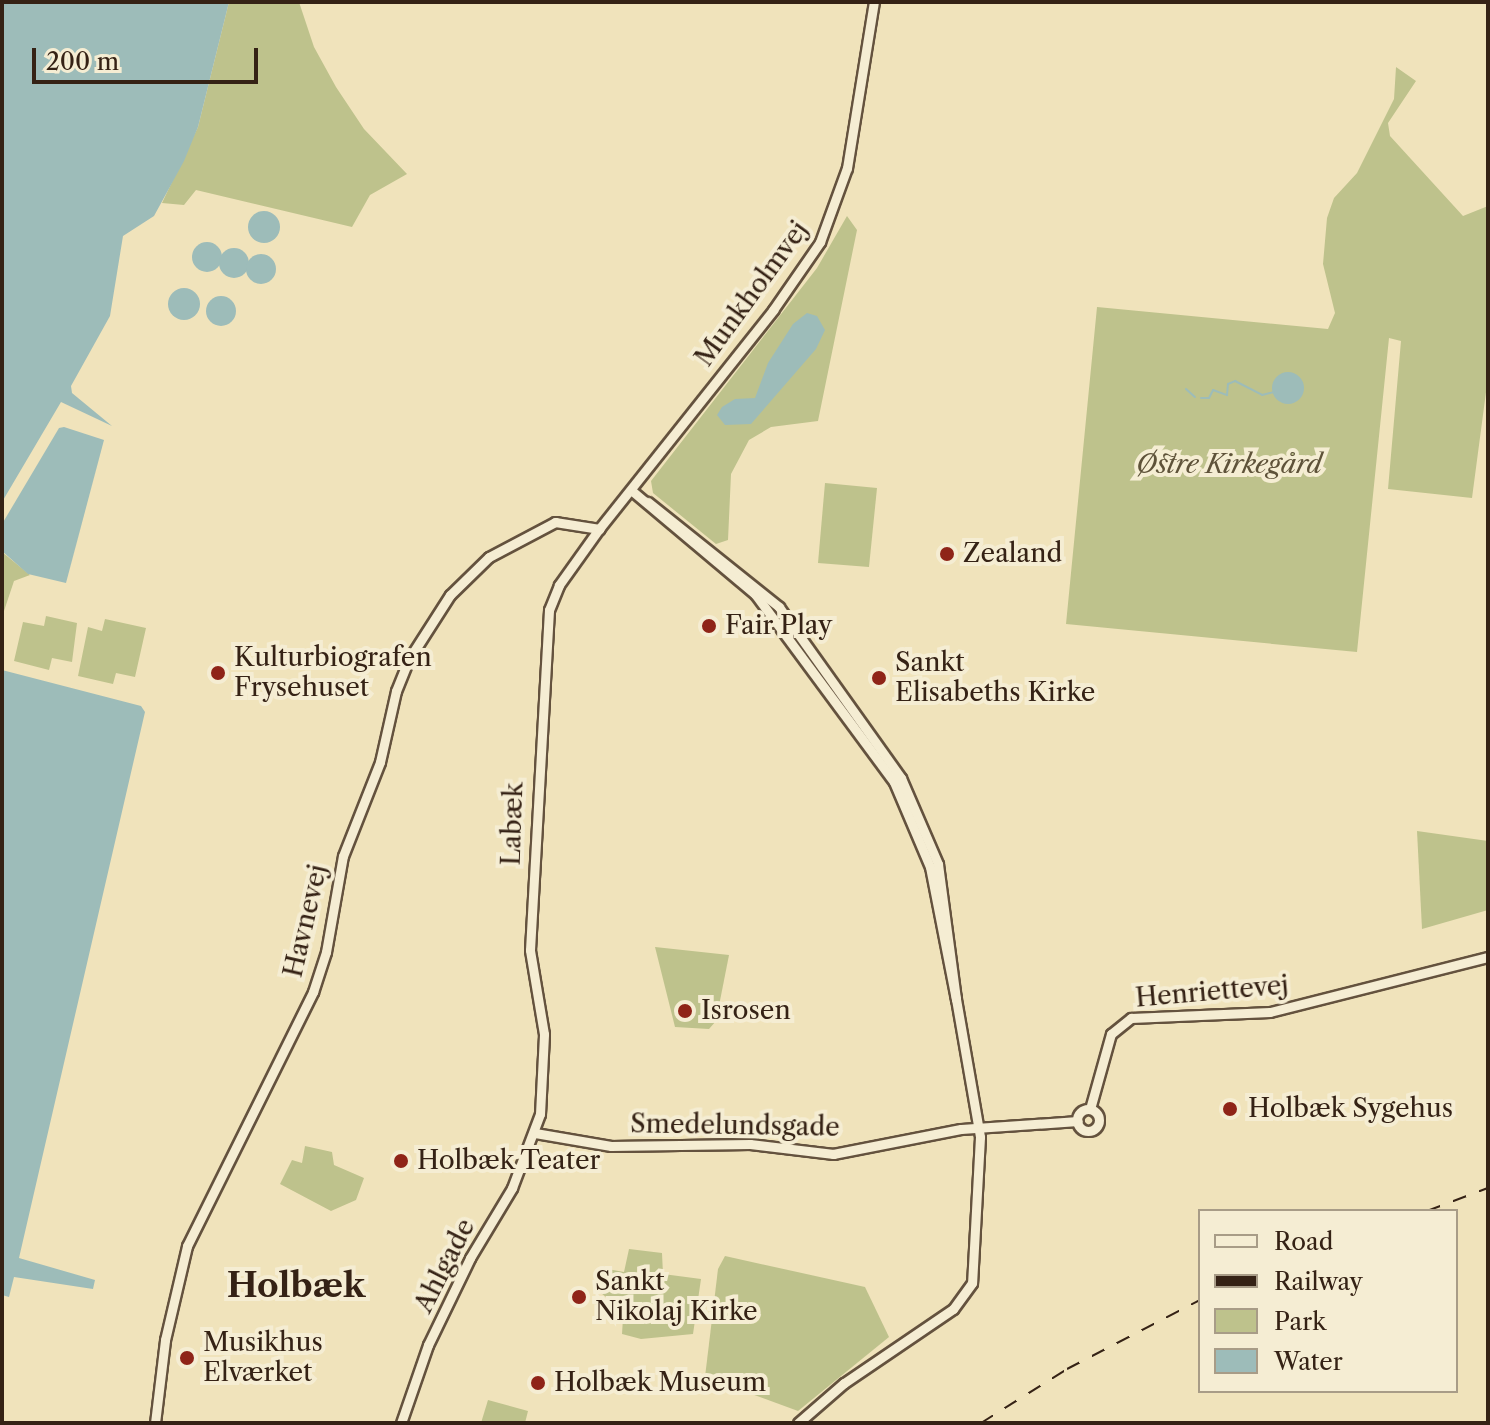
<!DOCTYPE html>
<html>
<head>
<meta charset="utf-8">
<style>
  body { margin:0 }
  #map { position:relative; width:1490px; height:1425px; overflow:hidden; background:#f0e3bb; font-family:"Libre Caslon Text",serif }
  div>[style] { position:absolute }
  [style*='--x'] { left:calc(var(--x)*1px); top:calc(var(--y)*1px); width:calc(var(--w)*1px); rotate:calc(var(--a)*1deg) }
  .green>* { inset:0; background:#bec28c }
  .water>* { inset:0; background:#9dbcb9 }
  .round { border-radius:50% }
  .stream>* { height:2px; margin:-1px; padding:0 1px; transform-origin:1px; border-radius:1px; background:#9dbcb9 }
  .roads { filter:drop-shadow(2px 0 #64523e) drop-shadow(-2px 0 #64523e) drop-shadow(0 2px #64523e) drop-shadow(0 -2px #64523e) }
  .minor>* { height:9px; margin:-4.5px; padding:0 4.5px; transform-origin:4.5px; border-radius:4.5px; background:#f5edd3 }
  .minor>.ring { margin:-4.5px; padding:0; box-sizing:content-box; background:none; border:9px solid #f5edd3; border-radius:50% }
  .rail>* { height:2px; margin-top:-1px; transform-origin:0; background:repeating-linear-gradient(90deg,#352215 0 14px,transparent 0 28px) }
  .dots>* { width:22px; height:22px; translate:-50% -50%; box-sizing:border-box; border:4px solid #f5edd3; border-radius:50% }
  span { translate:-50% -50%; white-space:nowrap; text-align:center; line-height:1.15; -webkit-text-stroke:8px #f5edd3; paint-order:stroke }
  .street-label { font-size:26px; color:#352215 }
  .park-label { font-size:26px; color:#5e5239; font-style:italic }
  .poi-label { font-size:26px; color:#352215 }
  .left { translate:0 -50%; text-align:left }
  .district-label { font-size:34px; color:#352215; font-weight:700 }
  .frame { position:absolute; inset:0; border:4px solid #352215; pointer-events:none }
  .legend { position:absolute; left:1198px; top:1209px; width:260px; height:184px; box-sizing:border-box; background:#f5edd3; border:2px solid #a89c87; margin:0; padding:10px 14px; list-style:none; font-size:24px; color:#352215 }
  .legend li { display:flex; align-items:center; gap:16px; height:40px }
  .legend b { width:40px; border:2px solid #a89c87 }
  .scale { position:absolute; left:32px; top:48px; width:226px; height:36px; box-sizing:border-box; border:4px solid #352215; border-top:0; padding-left:10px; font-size:24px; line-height:28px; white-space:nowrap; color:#352215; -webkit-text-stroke:6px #f5edd3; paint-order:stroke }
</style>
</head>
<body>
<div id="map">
  <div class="green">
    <i style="clip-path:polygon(229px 2px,299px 2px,314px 47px,336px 87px,364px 129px,407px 174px,370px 195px,352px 227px,196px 190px,184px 205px,162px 203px,198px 127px)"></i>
    <i style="clip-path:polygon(1396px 67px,1416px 81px,1388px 123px,1390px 136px,1463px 216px,1488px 206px,1488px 377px,1472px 498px,1388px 489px,1401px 341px,1389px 338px,1357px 652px,1066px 624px,1097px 307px,1328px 329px,1335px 313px,1323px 264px,1327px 218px,1334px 198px,1357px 173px,1394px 99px)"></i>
    <i style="clip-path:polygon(847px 216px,857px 230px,818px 421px,771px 427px,749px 440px,731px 474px,728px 540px,716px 544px,653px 493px,651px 481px,817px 268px)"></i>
    <i style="clip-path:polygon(825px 483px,877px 488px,869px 567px,818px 563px)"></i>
    <i style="clip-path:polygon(2px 552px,30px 575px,14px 581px,2px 617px)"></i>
    <i style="clip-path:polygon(46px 616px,77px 623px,72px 662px,52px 658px,49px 670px,14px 661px,23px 622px,44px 626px)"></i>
    <i style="clip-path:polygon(105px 619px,146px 628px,135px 677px,116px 673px,113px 684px,78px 676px,88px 627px,102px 631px)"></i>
    <i style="clip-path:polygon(1417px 831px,1488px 841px,1488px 910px,1422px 929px)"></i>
    <i style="clip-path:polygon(655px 947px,729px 955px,716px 1021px,709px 1029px,675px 1027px)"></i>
    <i style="clip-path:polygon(305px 1146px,332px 1152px,334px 1165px,364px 1178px,356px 1200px,331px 1211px,280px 1184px,292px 1160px,302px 1163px)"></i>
    <i style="clip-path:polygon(629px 1249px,662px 1253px,663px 1274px,701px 1279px,693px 1334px,641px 1339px,622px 1334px,623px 1318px,609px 1315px,606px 1297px,593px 1287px,602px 1268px,624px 1272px)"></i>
    <i style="clip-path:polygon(725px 1256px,865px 1287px,889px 1337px,798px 1411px,705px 1377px,718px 1269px)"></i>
    <i style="clip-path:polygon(488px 1400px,528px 1411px,525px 1423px,481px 1423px)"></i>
  </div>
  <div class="water">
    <i style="clip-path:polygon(2px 2px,229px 2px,198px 127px,184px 161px,154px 216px,123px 236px,110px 316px,71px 386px,72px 393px,112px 426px,61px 402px,2px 502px)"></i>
    <i class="round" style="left:248px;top:211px;width:32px;height:32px"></i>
    <i class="round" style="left:192px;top:242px;width:30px;height:30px"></i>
    <i class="round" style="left:219px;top:248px;width:30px;height:30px"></i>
    <i class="round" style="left:246px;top:254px;width:30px;height:30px"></i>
    <i class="round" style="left:168px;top:288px;width:32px;height:32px"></i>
    <i class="round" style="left:206px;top:296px;width:30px;height:30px"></i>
    <i style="clip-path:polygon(807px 313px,817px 316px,825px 330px,816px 349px,751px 424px,725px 425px,717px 415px,722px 407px,735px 399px,755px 398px,768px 363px,793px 324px)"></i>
    <i class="round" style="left:1272px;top:372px;width:32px;height:32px"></i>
    <i style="clip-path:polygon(64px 427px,104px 440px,66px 583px,28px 574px,2px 551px,2px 524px,59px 428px)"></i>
    <i style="clip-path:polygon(2px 670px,141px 706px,145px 712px,19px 1258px,95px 1280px,93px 1289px,14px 1277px,9px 1297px,2px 1295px)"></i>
  </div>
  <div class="stream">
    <i style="--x:1186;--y:389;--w:12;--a:42"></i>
    <i style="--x:1201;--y:398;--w:8;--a:0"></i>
    <i style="--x:1209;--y:398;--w:9;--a:-63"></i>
    <i style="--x:1213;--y:390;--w:15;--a:20"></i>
    <i style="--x:1227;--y:395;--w:11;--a:-85"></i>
    <i style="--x:1228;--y:384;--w:8;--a:-23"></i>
    <i style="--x:1235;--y:381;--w:30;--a:27"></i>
    <i style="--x:1262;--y:395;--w:12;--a:-14"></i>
  </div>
  <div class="roads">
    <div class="minor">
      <i style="--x:631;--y:490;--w:162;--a:40"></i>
      <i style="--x:755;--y:594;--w:234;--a:53.5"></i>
      <i style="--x:894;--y:782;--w:92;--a:67"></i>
      <i style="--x:930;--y:867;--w:135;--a:78.9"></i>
      <i style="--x:956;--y:999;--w:140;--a:80.1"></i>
      <i style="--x:980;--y:1137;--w:146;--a:93.1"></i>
      <i style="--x:972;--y:1283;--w:32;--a:126"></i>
      <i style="--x:953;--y:1309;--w:132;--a:145.8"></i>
      <i style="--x:844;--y:1383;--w:61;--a:139"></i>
      <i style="--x:648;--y:502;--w:168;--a:38.7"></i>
      <i style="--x:779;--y:607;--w:210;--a:54.5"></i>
      <i style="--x:901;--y:778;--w:94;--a:66.7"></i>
      <i style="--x:938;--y:864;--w:136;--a:82.4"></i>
      <i style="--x:1090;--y:1109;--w:78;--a:-74.4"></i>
      <i style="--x:1111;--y:1034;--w:26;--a:-39"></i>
      <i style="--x:1131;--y:1018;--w:139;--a:-2.5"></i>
      <i style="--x:1270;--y:1012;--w:225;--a:-14.2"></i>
      <i class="ring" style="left:1077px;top:1109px;width:13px;height:13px"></i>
      <i style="--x:535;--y:1133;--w:77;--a:9.7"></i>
      <i style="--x:611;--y:1146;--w:139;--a:-0.8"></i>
      <i style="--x:750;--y:1144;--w:84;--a:6.9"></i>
      <i style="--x:833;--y:1154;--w:130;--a:-11.1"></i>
      <i style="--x:961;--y:1129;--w:117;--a:-3.9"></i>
      <i style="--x:155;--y:1423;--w:84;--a:-83.1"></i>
      <i style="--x:165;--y:1340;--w:97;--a:-76.8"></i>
      <i style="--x:187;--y:1246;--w:284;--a:-63.6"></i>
      <i style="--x:313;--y:992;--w:42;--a:-72"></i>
      <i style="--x:326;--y:952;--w:97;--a:-80"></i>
      <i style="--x:343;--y:856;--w:101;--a:-68.5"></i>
      <i style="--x:380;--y:762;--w:73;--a:-77.3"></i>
      <i style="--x:396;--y:691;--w:35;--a:-68"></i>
      <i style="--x:409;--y:659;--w:76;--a:-57.4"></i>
      <i style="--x:450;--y:595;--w:54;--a:-44.3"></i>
      <i style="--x:489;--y:557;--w:75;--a:-27.9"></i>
      <i style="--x:555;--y:522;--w:45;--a:9"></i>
      <i style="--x:401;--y:1423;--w:83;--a:-70.9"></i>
      <i style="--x:428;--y:1345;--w:97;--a:-64.2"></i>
      <i style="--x:470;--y:1258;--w:82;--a:-59"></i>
      <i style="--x:512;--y:1188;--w:79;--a:-69.3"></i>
      <i style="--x:540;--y:1114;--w:80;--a:-87.1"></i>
      <i style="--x:544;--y:1034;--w:85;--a:-99.5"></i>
      <i style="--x:530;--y:950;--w:341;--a:-86.8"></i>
      <i style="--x:549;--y:610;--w:27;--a:-68"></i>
      <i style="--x:559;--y:585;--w:69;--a:-54.5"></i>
      <i style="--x:599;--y:529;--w:280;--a:-51.5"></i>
      <i style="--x:773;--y:310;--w:83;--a:-55.3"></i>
      <i style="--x:820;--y:242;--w:79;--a:-70"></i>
      <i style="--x:847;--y:168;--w:168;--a:-80.8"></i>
    </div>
  </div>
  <div class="rail">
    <i style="--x:1427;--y:1211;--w:65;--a:-20.7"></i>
    <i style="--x:981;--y:1423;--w:102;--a:-32.1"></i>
    <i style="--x:1067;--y:1369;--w:150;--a:-27.4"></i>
  </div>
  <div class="dots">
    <i style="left:947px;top:554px;background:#8f2418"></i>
    <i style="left:709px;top:626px;background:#8f2418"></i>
    <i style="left:218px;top:673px;background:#8f2418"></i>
    <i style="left:879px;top:678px;background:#8f2418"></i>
    <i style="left:685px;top:1011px;background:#8f2418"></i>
    <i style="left:1230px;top:1109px;background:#8f2418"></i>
    <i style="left:401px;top:1161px;background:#8f2418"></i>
    <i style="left:579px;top:1297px;background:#8f2418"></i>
    <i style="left:187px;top:1358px;background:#8f2418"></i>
    <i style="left:538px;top:1383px;background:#8f2418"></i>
  </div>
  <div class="street-label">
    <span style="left:752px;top:294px;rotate:-54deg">Munkholmvej</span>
    <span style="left:513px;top:824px;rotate:-88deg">Labæk</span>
    <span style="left:306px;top:921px;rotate:-77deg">Havnevej</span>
    <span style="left:1212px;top:992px;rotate:-5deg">Henriettevej</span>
    <span style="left:735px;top:1126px;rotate:1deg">Smedelundsgade</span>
    <span style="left:445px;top:1266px;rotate:-63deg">Ahlgade</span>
  </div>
  <div class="park-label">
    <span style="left:1229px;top:465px">Østre Kirkegård</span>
  </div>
  <div class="poi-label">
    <span class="left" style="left:963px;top:554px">Zealand</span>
    <span class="left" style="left:725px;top:626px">Fair Play</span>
    <span class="left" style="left:234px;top:673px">Kulturbiografen<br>Frysehuset</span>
    <span class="left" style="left:895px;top:678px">Sankt<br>Elisabeths Kirke</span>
    <span class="left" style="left:701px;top:1011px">Isrosen</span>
    <span class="left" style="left:1248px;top:1109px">Holbæk Sygehus</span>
    <span class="left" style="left:417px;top:1161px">Holbæk Teater</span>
    <span class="left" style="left:595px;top:1297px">Sankt<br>Nikolaj Kirke</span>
    <span class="left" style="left:203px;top:1358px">Musikhus<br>Elværket</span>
    <span class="left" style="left:554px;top:1383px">Holbæk Museum</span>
  </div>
  <div class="district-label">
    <span style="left:296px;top:1286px">Holbæk</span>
  </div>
  <div class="frame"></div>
  <ul class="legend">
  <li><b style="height:10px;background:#f5edd3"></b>Road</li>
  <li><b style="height:10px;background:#352215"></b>Railway</li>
  <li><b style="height:22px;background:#bec28c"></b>Park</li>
  <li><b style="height:22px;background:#9dbcb9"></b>Water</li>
  </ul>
  <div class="scale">200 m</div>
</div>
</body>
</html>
